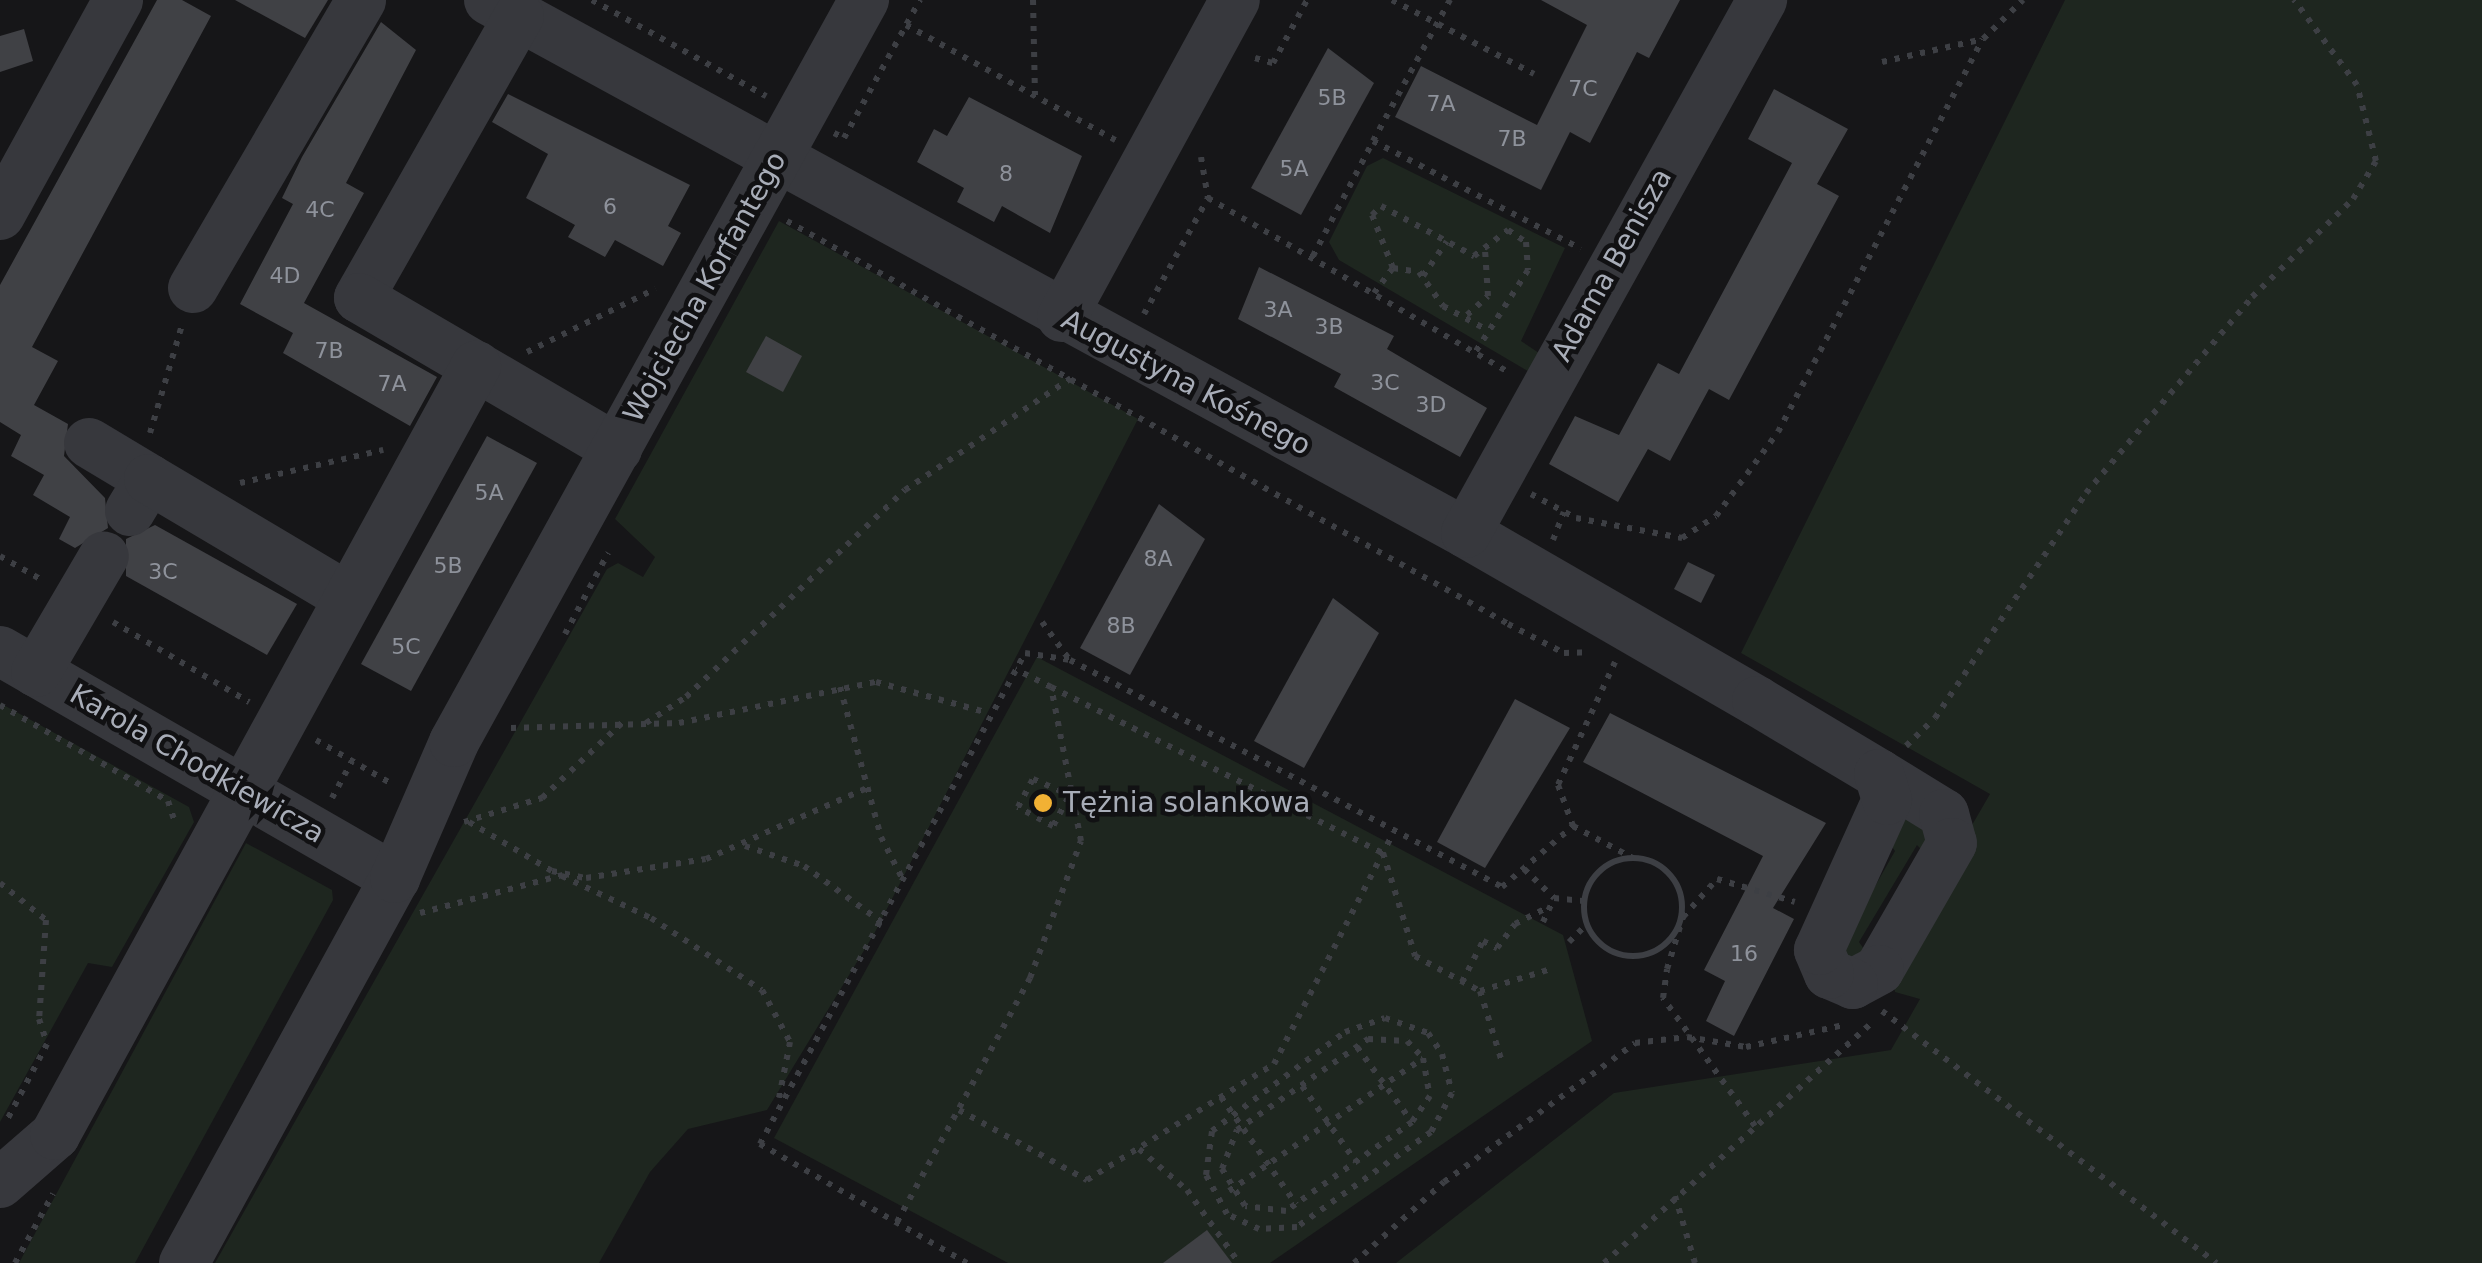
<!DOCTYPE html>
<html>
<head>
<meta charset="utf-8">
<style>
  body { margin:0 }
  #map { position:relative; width:2482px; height:1263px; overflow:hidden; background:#161618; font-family:"DejaVu Sans",sans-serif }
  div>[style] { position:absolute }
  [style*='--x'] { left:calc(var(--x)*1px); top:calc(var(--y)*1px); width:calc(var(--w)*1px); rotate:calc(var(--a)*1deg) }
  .green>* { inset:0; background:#1e261f }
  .building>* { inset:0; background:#404145 }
  .path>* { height:6px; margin-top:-3px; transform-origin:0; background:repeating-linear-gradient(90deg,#3d3f44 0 5px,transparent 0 13px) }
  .path>.ring { margin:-3px; padding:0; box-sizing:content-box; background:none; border:6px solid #3d3f44; border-radius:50% }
  .minor>* { height:50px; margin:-25px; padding:0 25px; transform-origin:25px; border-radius:25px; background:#37383d }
  .dots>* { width:28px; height:28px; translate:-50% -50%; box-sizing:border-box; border:5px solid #111113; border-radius:50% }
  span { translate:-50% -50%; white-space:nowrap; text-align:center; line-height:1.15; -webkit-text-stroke:9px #111113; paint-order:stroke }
  .number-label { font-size:22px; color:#8e929b }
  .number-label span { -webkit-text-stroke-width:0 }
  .street-label { font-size:28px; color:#a8adb8 }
  .poi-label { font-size:28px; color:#a8adb8 }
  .left { translate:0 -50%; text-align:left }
</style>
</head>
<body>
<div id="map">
  <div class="green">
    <i style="clip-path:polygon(2065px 0,2482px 0,2482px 1263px,1396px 1263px,1614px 1093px,1891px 1050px,1920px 999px,1895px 992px,1891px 965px,1990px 794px,1741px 653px)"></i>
    <i style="clip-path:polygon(1383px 158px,1565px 248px,1521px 341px,1545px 357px,1533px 374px,1339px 260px,1329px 242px,1367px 166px)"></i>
    <i style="clip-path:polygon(779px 221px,1138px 419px,874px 934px,767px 1110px,688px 1129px,650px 1172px,599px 1263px,215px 1263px,607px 569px,618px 563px,643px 577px,655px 557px,615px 519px)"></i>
    <i style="clip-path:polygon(1037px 657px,1563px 935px,1592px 1041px,1270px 1263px,1008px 1263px,774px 1138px)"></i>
    <i style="clip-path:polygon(0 703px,189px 807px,194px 822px,112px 967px,88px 963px,0 1122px)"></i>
    <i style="clip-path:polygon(1891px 818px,1923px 820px,1933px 861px,1917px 845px,1859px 942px,1873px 962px,1831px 964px,1895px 851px,1880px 830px)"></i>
    <i style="clip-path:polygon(246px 843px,332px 890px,333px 900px,135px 1263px,19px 1263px)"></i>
  </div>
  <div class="building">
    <i style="clip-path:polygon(157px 0,182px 0,211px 16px,32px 347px,58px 361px,34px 405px,68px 424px,64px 456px,105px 498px,108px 528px,75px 548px,59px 539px,70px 517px,33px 495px,44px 475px,11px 456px,21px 435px,0 422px,0 285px)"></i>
    <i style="clip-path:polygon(235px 0,328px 0,305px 38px)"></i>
    <i style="clip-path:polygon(1541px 0,1680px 0,1649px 58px,1637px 52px,1590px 143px,1570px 132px,1541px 190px,1395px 117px,1421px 66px,1537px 125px,1587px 25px)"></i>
    <i style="clip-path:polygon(381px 22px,416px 50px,346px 183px,364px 193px,304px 303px,437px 377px,410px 426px,283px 353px,293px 333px,240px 304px,293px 204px,282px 198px,302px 157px)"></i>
    <i style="clip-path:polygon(24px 29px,33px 61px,0 72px,0 36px)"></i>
    <i style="clip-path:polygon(1328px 48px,1374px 83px,1301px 215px,1251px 188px)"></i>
    <i style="clip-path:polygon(1774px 89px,1848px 129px,1817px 184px,1839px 196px,1729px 400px,1709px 389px,1670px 461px,1648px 449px,1618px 502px,1549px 464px,1575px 416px,1619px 435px,1658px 363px,1679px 374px,1792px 163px,1748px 139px)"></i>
    <i style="clip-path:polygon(508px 94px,690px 185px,668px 226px,681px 233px,663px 266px,615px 240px,605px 257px,568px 237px,575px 225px,526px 198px,548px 154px,492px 122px)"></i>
    <i style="clip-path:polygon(969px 97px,1082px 156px,1050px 233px,1002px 206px,994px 222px,957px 202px,964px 188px,917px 162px,934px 129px,947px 136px)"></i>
    <i style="clip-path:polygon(1259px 267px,1394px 336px,1387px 349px,1487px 408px,1460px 457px,1334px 387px,1341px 374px,1238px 319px)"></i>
    <i style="clip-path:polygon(766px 336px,802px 356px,783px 392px,746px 372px)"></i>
    <i style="clip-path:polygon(487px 436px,537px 463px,411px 691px,361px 664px)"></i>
    <i style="clip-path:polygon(1159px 504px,1205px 539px,1130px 675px,1080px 648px)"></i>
    <i style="clip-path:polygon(155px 525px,297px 604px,267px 655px,126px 576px,126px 539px)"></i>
    <i style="clip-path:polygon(1688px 562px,1715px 575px,1701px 603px,1674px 589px)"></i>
    <i style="clip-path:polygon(1333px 598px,1379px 633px,1304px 768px,1254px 741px)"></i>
    <i style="clip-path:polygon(1515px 699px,1570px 728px,1485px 868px,1437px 842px)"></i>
    <i style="clip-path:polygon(1610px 713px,1826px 823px,1773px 908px,1794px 919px,1734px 1036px,1706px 1021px,1725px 981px,1704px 970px,1763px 856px,1583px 762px)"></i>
    <i style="clip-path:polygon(1207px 1230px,1232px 1263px,1163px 1263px)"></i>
  </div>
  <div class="path">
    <i style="--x:592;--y:0;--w:199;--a:28.9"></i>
    <i style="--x:1033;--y:0;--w:95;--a:88.8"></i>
    <i style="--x:1392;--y:0;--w:160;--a:27.5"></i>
    <i style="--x:906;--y:25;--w:239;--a:28.8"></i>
    <i style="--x:1255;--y:58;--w:19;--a:16"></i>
    <i style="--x:1273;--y:63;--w:72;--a:-61.6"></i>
    <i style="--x:1882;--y:62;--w:104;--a:-12.8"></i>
    <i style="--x:1983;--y:39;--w:56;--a:-44.3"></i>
    <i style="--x:834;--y:133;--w:11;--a:27"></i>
    <i style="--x:844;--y:138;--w:158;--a:-61.2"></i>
    <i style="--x:1373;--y:141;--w:161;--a:-61.4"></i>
    <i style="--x:1201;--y:157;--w:42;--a:80.3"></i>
    <i style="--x:787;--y:221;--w:826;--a:29.2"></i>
    <i style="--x:1508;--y:624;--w:63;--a:27.4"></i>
    <i style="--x:1564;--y:653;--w:24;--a:-2"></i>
    <i style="--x:1313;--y:256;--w:130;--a:-62.4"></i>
    <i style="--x:1373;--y:141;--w:234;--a:27.4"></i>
    <i style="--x:1393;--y:268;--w:26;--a:9"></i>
    <i style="--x:1419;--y:272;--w:42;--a:54.8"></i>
    <i style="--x:1443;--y:306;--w:50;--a:28.6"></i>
    <i style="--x:1423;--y:276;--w:42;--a:-55.6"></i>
    <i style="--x:1374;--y:293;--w:31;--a:-53"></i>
    <i style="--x:1393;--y:268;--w:57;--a:-111.6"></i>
    <i style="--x:1372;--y:215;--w:13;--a:-45"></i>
    <i style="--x:1381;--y:206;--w:106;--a:28.3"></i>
    <i style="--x:1474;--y:256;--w:43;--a:-37.4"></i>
    <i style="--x:1508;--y:230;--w:22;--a:34"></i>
    <i style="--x:1526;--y:242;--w:28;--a:86"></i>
    <i style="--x:1528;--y:270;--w:100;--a:122.7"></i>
    <i style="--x:1144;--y:314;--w:132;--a:-61.1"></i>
    <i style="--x:1208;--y:198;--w:349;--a:30.1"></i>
    <i style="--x:1467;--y:315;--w:28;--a:-42"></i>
    <i style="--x:1488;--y:296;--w:47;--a:-93.7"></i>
    <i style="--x:527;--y:352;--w:143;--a:-26.2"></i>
    <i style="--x:150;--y:433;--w:113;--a:-73.5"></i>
    <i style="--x:240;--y:483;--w:147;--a:-13"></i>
    <i style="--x:1531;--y:494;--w:51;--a:28.1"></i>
    <i style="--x:1576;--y:518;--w:108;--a:10.7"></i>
    <i style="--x:1682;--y:538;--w:40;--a:-32.9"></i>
    <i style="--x:1716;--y:516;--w:104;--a:-53.6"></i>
    <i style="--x:1778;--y:432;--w:443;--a:-62.5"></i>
    <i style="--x:1553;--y:540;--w:30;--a:-69"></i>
    <i style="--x:0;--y:556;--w:48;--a:29.7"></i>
    <i style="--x:113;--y:622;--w:158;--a:30.5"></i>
    <i style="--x:1042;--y:622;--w:46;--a:53.9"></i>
    <i style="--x:565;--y:634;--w:92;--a:-62"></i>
    <i style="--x:1615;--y:662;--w:136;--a:114.9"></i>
    <i style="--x:1558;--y:785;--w:44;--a:69.9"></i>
    <i style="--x:1573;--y:826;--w:68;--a:28.1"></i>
    <i style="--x:840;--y:687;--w:156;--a:74.7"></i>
    <i style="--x:881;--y:837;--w:48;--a:62.9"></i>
    <i style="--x:1051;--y:687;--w:371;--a:26.6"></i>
    <i style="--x:1383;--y:853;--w:108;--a:72.7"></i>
    <i style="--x:1415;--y:956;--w:74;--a:28.3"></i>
    <i style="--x:1480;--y:991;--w:77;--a:-17.3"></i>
    <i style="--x:0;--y:705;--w:193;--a:29.7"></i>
    <i style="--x:168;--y:801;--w:25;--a:72"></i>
    <i style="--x:646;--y:723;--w:48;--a:-33"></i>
    <i style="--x:686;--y:697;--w:301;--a:-43.4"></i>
    <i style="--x:905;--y:490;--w:200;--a:-34"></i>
    <i style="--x:511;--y:728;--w:168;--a:-1.7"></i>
    <i style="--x:679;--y:723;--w:201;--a:-11.8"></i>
    <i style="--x:876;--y:682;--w:113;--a:15.4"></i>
    <i style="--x:316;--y:740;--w:88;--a:30.1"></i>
    <i style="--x:1906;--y:746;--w:40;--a:-44"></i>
    <i style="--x:1935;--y:718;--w:271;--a:-56.1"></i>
    <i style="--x:2086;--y:493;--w:257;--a:-49.7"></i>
    <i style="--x:2252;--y:297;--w:141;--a:-44.1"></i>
    <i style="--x:2353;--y:199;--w:44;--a:-58.8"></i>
    <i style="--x:2376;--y:161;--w:78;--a:-104"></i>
    <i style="--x:2357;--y:85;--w:106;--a:-126.5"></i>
    <i style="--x:332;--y:798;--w:42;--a:-61.6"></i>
    <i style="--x:1068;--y:798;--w:32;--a:118"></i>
    <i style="--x:1053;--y:826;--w:40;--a:-152"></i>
    <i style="--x:1018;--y:807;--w:32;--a:-62"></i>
    <i style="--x:1033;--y:779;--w:45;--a:23.7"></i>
    <i style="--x:464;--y:822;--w:82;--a:-17.1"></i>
    <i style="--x:542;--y:798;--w:110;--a:-43.2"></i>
    <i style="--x:469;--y:822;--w:96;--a:30.6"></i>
    <i style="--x:552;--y:871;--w:35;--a:12"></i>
    <i style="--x:586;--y:878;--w:121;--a:-9"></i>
    <i style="--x:706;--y:859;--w:176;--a:-23.8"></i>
    <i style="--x:745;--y:846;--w:62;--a:18.7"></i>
    <i style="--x:804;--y:866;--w:99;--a:35.9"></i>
    <i class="ring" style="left:1584px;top:858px;width:92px;height:92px"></i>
    <i style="--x:1524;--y:869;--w:42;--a:44"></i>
    <i style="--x:562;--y:876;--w:98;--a:25.3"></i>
    <i style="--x:651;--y:918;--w:132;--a:33"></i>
    <i style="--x:762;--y:990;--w:59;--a:61.7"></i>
    <i style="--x:790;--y:1042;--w:57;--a:101.1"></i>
    <i style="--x:0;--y:883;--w:59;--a:38.8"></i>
    <i style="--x:46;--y:920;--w:99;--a:94"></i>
    <i style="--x:39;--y:1019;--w:26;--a:72"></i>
    <i style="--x:47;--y:1044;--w:84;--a:117.8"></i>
    <i style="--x:420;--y:913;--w:148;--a:-14.9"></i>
    <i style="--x:1543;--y:922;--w:26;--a:-65"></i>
    <i style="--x:1554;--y:898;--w:30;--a:6"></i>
    <i style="--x:1569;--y:942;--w:25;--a:-45"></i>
    <i style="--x:1462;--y:982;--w:46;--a:-62.9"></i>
    <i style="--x:1483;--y:941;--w:16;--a:27"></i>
    <i style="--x:1497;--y:948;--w:30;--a:-53"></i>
    <i style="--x:1515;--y:924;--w:34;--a:-27"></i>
    <i style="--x:1480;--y:991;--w:71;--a:72.8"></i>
    <i style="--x:1882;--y:1011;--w:419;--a:37"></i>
    <i style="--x:1385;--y:1018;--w:46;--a:19.2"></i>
    <i style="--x:1428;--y:1033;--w:25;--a:56"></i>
    <i style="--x:1442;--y:1054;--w:40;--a:75.6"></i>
    <i style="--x:1452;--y:1093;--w:44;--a:118.3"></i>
    <i style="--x:1431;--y:1132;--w:164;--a:144.7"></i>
    <i style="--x:1297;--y:1227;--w:38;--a:177"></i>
    <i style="--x:1259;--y:1229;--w:35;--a:-155"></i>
    <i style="--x:1227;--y:1214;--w:44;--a:-118.3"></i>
    <i style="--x:1206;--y:1175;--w:44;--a:-82.2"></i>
    <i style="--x:1212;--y:1131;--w:166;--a:-36.7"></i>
    <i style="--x:1345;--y:1032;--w:42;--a:-19.3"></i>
    <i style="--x:1368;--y:1039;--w:39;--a:3"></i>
    <i style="--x:1407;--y:1041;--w:23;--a:47"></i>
    <i style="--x:1423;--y:1058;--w:39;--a:80"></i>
    <i style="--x:1430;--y:1096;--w:32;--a:125"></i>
    <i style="--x:1412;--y:1122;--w:154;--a:144.8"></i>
    <i style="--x:1286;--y:1211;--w:41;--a:-173"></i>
    <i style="--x:1245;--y:1206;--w:44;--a:-121.9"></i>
    <i style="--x:1222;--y:1169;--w:42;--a:-69"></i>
    <i style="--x:1237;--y:1130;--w:160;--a:-34.8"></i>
    <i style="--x:1357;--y:1047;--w:93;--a:53.7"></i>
    <i style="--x:1302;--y:1086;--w:93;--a:54.6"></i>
    <i style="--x:1221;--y:1097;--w:131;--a:55"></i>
    <i style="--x:959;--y:1110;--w:146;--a:28.7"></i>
    <i style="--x:1087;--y:1180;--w:220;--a:-31.8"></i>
    <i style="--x:1274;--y:1064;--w:260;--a:-62.7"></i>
    <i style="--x:1755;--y:1126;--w:158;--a:-125.7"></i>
    <i style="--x:1663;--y:998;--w:29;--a:-82"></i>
    <i style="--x:1667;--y:969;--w:54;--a:-72.9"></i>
    <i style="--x:1683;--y:917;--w:51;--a:-48.2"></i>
    <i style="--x:1717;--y:879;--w:81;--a:16.4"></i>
    <i style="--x:1139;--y:1149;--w:63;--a:40.5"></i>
    <i style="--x:1187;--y:1190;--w:90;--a:54.5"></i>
    <i style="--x:1229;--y:1191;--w:235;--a:-34.4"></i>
    <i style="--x:1675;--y:1196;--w:70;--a:73.4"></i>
    <i style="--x:897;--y:1222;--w:278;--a:-61.4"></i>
    <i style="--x:1030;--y:978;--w:146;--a:-69.6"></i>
    <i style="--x:1081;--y:841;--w:157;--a:-101"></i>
    <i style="--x:1051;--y:687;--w:40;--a:-153.4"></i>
    <i style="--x:15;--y:1263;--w:79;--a:-61.2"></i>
    <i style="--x:967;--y:1263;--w:239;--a:-150.1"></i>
    <i style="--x:760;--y:1144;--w:558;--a:-61.64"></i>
    <i style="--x:1025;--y:653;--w:46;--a:8.8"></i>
    <i style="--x:1070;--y:660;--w:488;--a:27.7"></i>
    <i style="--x:1502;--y:887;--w:94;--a:-40.7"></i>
    <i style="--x:1354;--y:1263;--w:121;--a:-42"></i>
    <i style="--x:1444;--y:1182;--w:236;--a:-36"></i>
    <i style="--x:1635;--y:1043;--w:52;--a:-6.6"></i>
    <i style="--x:1687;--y:1037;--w:60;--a:9.6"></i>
    <i style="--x:1746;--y:1047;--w:100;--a:-12.7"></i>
    <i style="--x:1604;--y:1263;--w:361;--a:-41.9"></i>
  </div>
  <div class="minor">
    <i style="--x:489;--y:0;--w:1113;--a:28.61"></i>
    <i style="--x:1466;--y:533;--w:336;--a:30"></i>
    <i style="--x:1757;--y:701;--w:142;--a:30.9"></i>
    <i style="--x:1879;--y:774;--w:76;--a:31.6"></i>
    <i style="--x:1944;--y:814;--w:30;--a:75"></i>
    <i style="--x:1952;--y:843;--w:146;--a:119.9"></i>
    <i style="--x:1879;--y:970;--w:30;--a:152"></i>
    <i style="--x:1853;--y:984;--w:26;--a:-157"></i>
    <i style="--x:1829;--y:974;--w:26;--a:-113"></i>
    <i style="--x:1819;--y:950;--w:165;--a:-65.6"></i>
    <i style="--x:1887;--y:800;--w:27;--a:-107"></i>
    <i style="--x:519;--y:16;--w:324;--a:119.6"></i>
    <i style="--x:359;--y:298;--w:299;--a:30.3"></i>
    <i style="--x:0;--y:215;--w:245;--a:-61.2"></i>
    <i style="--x:193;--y:288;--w:333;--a:-59.7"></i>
    <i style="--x:1062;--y:317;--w:361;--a:-61.4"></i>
    <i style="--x:89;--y:443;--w:70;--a:31"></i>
    <i style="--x:130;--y:511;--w:37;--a:-59"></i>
    <i style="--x:149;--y:479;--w:231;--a:30.7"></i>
    <i style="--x:1466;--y:533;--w:610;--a:-60.95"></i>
    <i style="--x:0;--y:651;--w:456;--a:29.9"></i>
    <i style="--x:36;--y:672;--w:134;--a:-59.6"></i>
    <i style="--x:0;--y:1183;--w:73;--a:-41.1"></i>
    <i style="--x:55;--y:1135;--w:877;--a:-61.3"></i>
    <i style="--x:184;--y:1263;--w:439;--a:-61.3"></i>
    <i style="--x:395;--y:878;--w:148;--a:-66.5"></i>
    <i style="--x:454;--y:742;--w:848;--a:-61.08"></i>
  </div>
  <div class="dots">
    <i style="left:1043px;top:803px;background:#f2b134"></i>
  </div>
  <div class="number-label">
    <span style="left:1583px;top:89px">7C</span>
    <span style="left:1332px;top:98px">5B</span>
    <span style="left:1441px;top:104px">7A</span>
    <span style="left:1512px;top:139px">7B</span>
    <span style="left:1294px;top:169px">5A</span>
    <span style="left:1006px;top:174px">8</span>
    <span style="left:610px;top:207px">6</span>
    <span style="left:320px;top:210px">4C</span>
    <span style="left:285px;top:276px">4D</span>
    <span style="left:1278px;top:310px">3A</span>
    <span style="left:1329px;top:327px">3B</span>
    <span style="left:329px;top:351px">7B</span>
    <span style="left:1385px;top:383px">3C</span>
    <span style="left:392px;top:384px">7A</span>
    <span style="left:1431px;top:405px">3D</span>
    <span style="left:489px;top:493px">5A</span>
    <span style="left:1158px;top:559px">8A</span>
    <span style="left:448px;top:566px">5B</span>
    <span style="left:163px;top:572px">3C</span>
    <span style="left:1121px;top:626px">8B</span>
    <span style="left:406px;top:647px">5C</span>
    <span style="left:1744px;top:954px">16</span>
  </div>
  <div class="street-label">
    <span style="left:1612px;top:265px;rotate:-61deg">Adama Benisza</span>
    <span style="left:705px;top:287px;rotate:-61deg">Wojciecha Korfantego</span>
    <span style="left:1186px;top:383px;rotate:28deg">Augustyna Kośnego</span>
    <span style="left:197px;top:764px;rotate:30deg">Karola Chodkiewicza</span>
  </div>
  <div class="poi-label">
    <span class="left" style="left:1063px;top:803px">Tężnia solankowa</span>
  </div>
</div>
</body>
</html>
